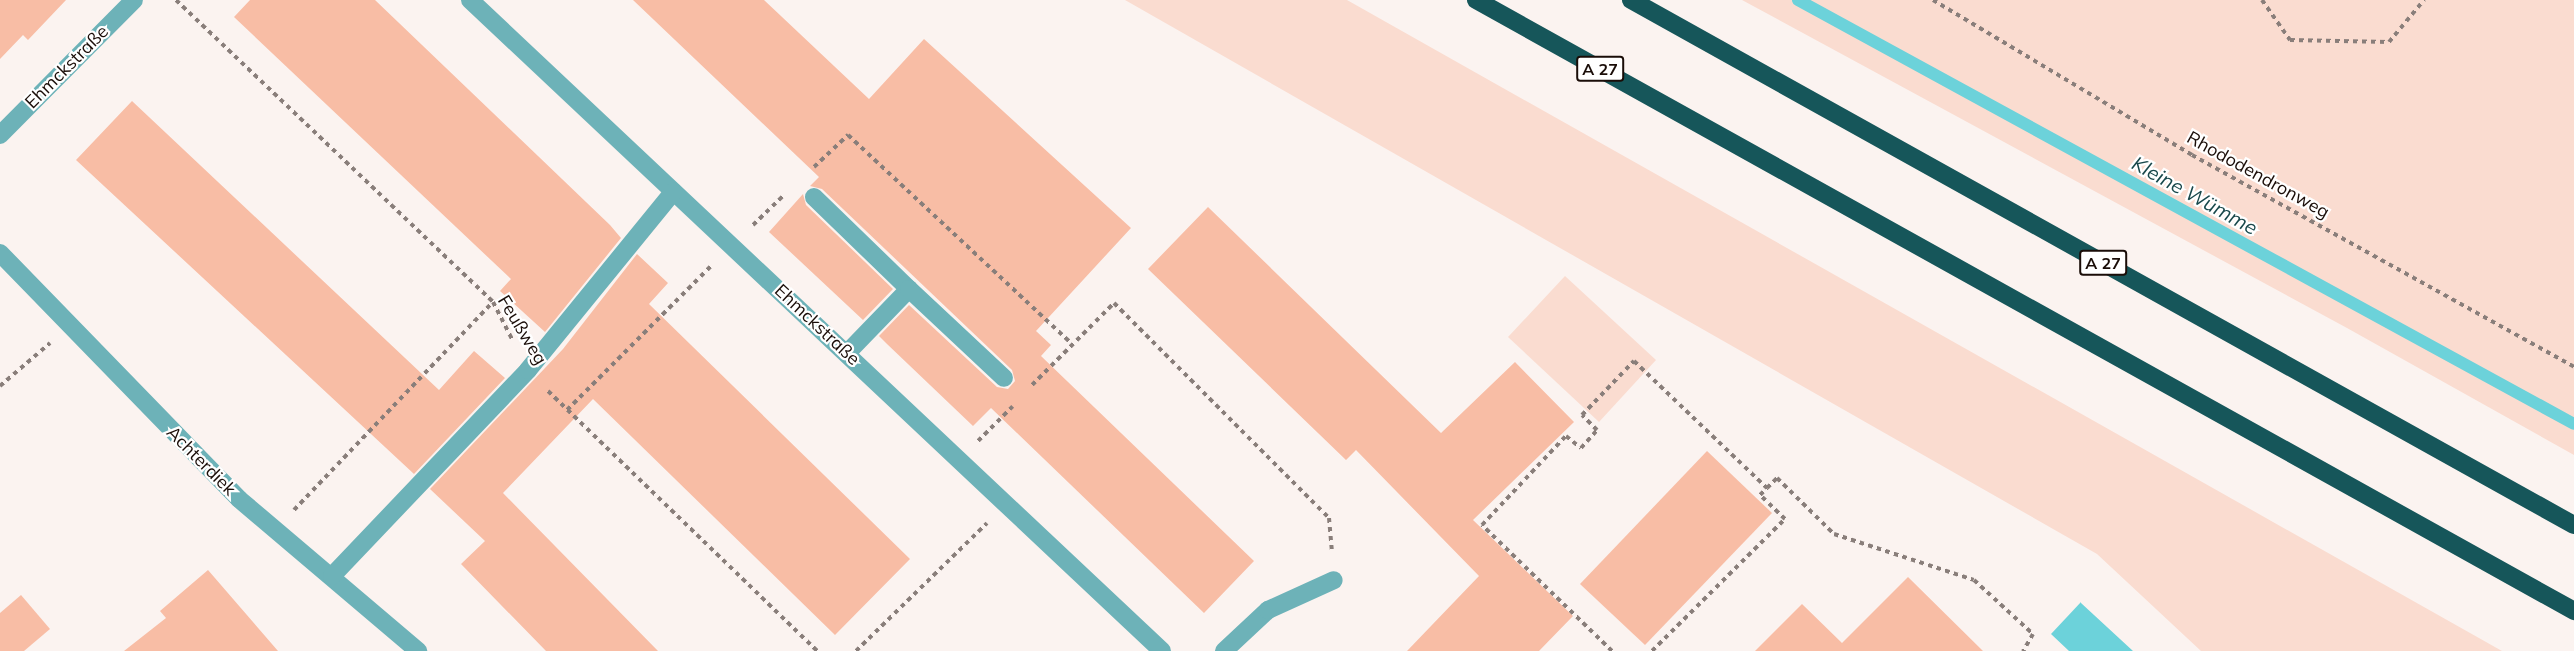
<!DOCTYPE html>
<html>
<head>
<meta charset="utf-8">
<style>
  body { margin:0 }
  #map { position:relative; width:2574px; height:651px; overflow:hidden; background:#fbf3f0; font-family:Mulish,sans-serif }
  div>[style] { position:absolute }
  [style*='--x'] { left:calc(var(--x)*1px); top:calc(var(--y)*1px); width:calc(var(--w)*1px); rotate:calc(var(--a)*1deg) }
  .green>* { inset:0; background:#fadcd0 }
  .water>* { inset:0; background:#6cd2da }
  .stream>* { height:12px; margin:-6px; padding:0 6px; transform-origin:6px; border-radius:6px; background:#6cd2da }
  .building>* { inset:0; background:#f8bda5 }
  .path>* { height:4px; margin-top:-2px; transform-origin:0; background:repeating-linear-gradient(90deg,#897e7a 0 4.5px,transparent 0 9px) }
  .minor>* { height:18px; margin:-9px; padding:0 9px; transform-origin:9px; border-radius:9px; background:#6db2b8 }
  .highway>* { height:18px; margin:-9px; padding:0 9px; transform-origin:9px; border-radius:9px; background:#16565a }
  span { translate:-50% -50%; white-space:nowrap; text-align:center; line-height:1.15; -webkit-text-stroke:4.5px #fff; paint-order:stroke }
  .shield-label span { padding:2px 4px; background:#fff; border:2px solid; border-radius:4px; -webkit-text-stroke-width:0 }
  .shield-label { font-size:16px; color:#1a0d08; font-weight:700 }
  .street-label { font-size:18px; color:#1a0d08 }
  .water-label { font-size:20px; color:#19484b; font-style:italic }
</style>
</head>
<body>
<div id="map">
  <div class="green">
    <i style="clip-path:polygon(1125px 0,1347px 0,2502px 651px,2201px 651px,2097px 554px)"></i>
    <i style="clip-path:polygon(1742px 0,2574px 0,2574px 455px,2347px 328px)"></i>
    <i style="clip-path:polygon(1565px 276px,1656px 360px,1599px 422px,1508px 337px)"></i>
  </div>
  <div class="water">
    <i style="clip-path:polygon(2081px 602px,2081px 603px,2133px 651px,2069px 651px,2051px 634px)"></i>
  </div>
  <div class="stream">
    <i style="--x:1798;--y:0;--w:884;--a:28.65"></i>
  </div>
  <div class="building">
    <i style="clip-path:polygon(0 0,66px 0,28px 40px,23px 35px,0 59px)"></i>
    <i style="clip-path:polygon(250px 0,375px 0,610px 225px,621px 238px,545px 332px,500px 291px,511px 279px,234px 17px)"></i>
    <i style="clip-path:polygon(633px 0,764px 0,869px 99px,924px 39px,1131px 228px,1036px 331px,1051px 345px,1041px 356px,1254px 561px,1204px 613px,991px 408px,973px 426px,887px 344px,879px 336px,909px 305px,997px 387px,1008px 389px,1015px 381px,1012px 370px,822px 189px,810px 186px,819px 177px)"></i>
    <i style="clip-path:polygon(132px 101px,439px 390px,474px 351px,505px 378px,414px 474px,76px 160px)"></i>
    <i style="clip-path:polygon(803px 194px,806px 205px,893px 289px,863px 320px,769px 232px)"></i>
    <i style="clip-path:polygon(1208px 207px,1441px 433px,1515px 362px,1574px 422px,1473px 520px,1573px 616px,1539px 651px,1407px 651px,1479px 576px,1356px 450px,1346px 460px,1148px 269px)"></i>
    <i style="clip-path:polygon(637px 254px,668px 283px,649px 304px,910px 559px,835px 635px,593px 399px,503px 493px,658px 651px,546px 651px,461px 564px,485px 541px,430px 489px,563px 349px)"></i>
    <i style="clip-path:polygon(1707px 451px,1772px 513px,1645px 645px,1580px 584px)"></i>
    <i style="clip-path:polygon(208px 570px,278px 651px,124px 651px,166px 618px,160px 611px)"></i>
    <i style="clip-path:polygon(1908px 577px,1983px 651px,1755px 651px,1802px 604px,1842px 643px)"></i>
    <i style="clip-path:polygon(21px 595px,50px 629px,24px 651px,0 651px,0 613px)"></i>
  </div>
  <div class="path">
    <i style="--x:176;--y:0;--w:438;--a:43.6"></i>
    <i style="--x:493;--y:302;--w:44;--a:62.9"></i>
    <i style="--x:1933;--y:0;--w:302;--a:30.9"></i>
    <i style="--x:2192;--y:155;--w:437;--a:29"></i>
    <i style="--x:2262;--y:0;--w:49;--a:55"></i>
    <i style="--x:2290;--y:40;--w:99;--a:1.2"></i>
    <i style="--x:2389;--y:42;--w:55;--a:-50.2"></i>
    <i style="--x:814;--y:167;--w:47;--a:-43.3"></i>
    <i style="--x:848;--y:135;--w:306;--a:43"></i>
    <i style="--x:753;--y:225;--w:43;--a:-44.1"></i>
    <i style="--x:1032;--y:385;--w:116;--a:-45"></i>
    <i style="--x:1114;--y:303;--w:304;--a:45"></i>
    <i style="--x:1329;--y:518;--w:34;--a:85"></i>
    <i style="--x:0;--y:386;--w:66;--a:-40.7"></i>
    <i style="--x:548;--y:391;--w:374;--a:44"></i>
    <i style="--x:567;--y:410;--w:204;--a:-45"></i>
    <i style="--x:978;--y:441;--w:49;--a:-45"></i>
    <i style="--x:294;--y:510;--w:288;--a:-46.3"></i>
    <i style="--x:856;--y:651;--w:183;--a:-44.3"></i>
    <i style="--x:1612;--y:651;--w:181;--a:-135.9"></i>
    <i style="--x:1482;--y:525;--w:122;--a:-46.7"></i>
    <i style="--x:1566;--y:436;--w:19;--a:39"></i>
    <i style="--x:1581;--y:448;--w:24;--a:-48"></i>
    <i style="--x:1597;--y:430;--w:21;--a:-135"></i>
    <i style="--x:1582;--y:415;--w:75;--a:-46.1"></i>
    <i style="--x:1634;--y:361;--w:184;--a:43.7"></i>
    <i style="--x:1767;--y:488;--w:14;--a:-45"></i>
    <i style="--x:1777;--y:478;--w:80;--a:44.5"></i>
    <i style="--x:1834;--y:534;--w:147;--a:18.2"></i>
    <i style="--x:1974;--y:580;--w:80;--a:42.5"></i>
    <i style="--x:2033;--y:634;--w:20;--a:120"></i>
    <i style="--x:1652;--y:651;--w:187;--a:-44.8"></i>
    <i style="--x:1785;--y:519;--w:35;--a:-136"></i>
    <i style="--x:1760;--y:495;--w:10;--a:-45"></i>
  </div>
  <div class="minor">
    <i style="--x:470;--y:0;--w:950;--a:43.25"></i>
    <i style="--x:0;--y:135;--w:190;--a:-45.2"></i>
    <i style="--x:814;--y:197;--w:132;--a:44.1"></i>
    <i style="--x:909;--y:289;--w:89;--a:134.1"></i>
    <i style="--x:0;--y:253;--w:343;--a:45.8"></i>
    <i style="--x:239;--y:499;--w:235;--a:40.3"></i>
    <i style="--x:909;--y:289;--w:130;--a:43.1"></i>
    <i style="--x:332;--y:576;--w:284;--a:-46.4"></i>
    <i style="--x:528;--y:370;--w:230;--a:-50.8"></i>
    <i style="--x:1224;--y:651;--w:60;--a:-43"></i>
    <i style="--x:1268;--y:610;--w:72;--a:-24.4"></i>
  </div>
  <div class="highway">
    <i style="--x:1476;--y:0;--w:1257;--a:29.09"></i>
    <i style="--x:1631;--y:0;--w:1079;--a:29.11"></i>
  </div>
  <div class="shield-label">
    <span style="left:1600px;top:69px">A 27</span>
    <span style="left:2103px;top:263px">A 27</span>
  </div>
  <div class="street-label">
    <span style="left:67px;top:67px;rotate:-45deg">Ehmckstraße</span>
    <span style="left:2258px;top:175px;rotate:29deg">Rhododendronweg</span>
    <span style="left:817px;top:325px;rotate:43deg">Ehmckstraße</span>
    <span style="left:522px;top:330px;rotate:59deg">Feußweg</span>
    <span style="left:201px;top:461px;rotate:45deg">Achterdiek</span>
  </div>
  <div class="water-label">
    <span style="left:2195px;top:195px;rotate:29deg">Kleine Wümme</span>
  </div>
</div>
</body>
</html>
